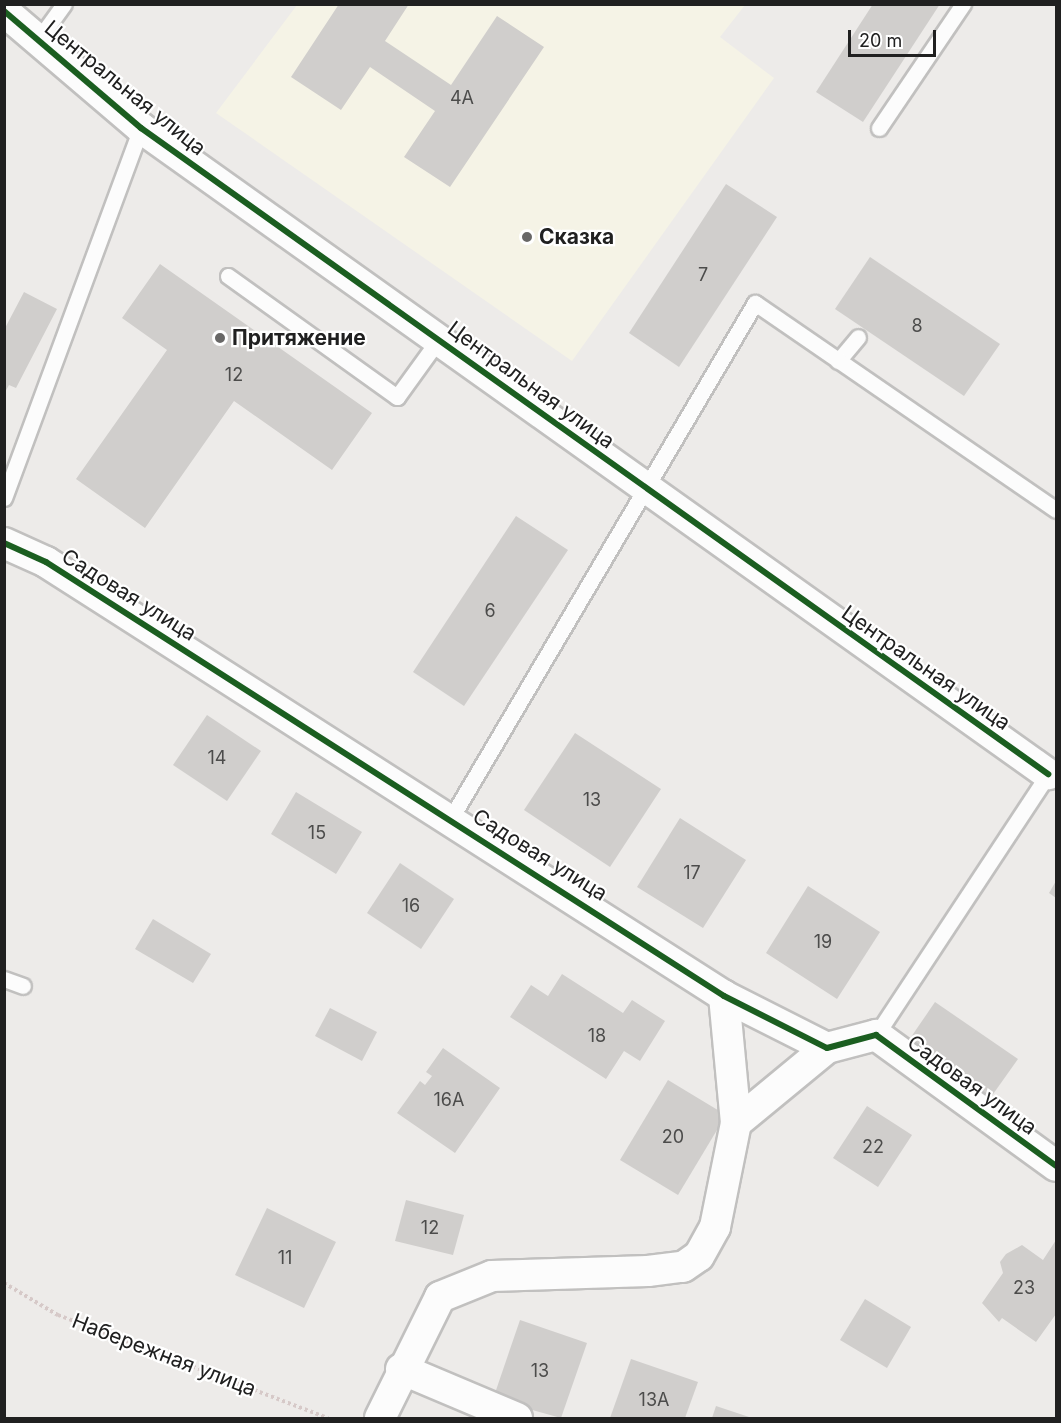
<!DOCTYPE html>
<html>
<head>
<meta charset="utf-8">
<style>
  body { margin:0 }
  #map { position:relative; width:1061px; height:1423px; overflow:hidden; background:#edebe9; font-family:Inter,sans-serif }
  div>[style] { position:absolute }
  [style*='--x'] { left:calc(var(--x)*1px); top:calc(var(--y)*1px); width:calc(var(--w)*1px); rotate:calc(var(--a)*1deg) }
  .education>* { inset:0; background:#f5f3e6 }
  .building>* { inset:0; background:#d0cecc }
  .path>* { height:4px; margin-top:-2px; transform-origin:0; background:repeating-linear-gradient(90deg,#d6c9c8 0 3px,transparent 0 6px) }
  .roads { filter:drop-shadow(2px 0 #c1c0bf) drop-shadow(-2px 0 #c1c0bf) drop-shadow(0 2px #c1c0bf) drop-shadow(0 -2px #c1c0bf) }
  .lane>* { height:15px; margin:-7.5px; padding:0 7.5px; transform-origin:7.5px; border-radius:7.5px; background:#fcfcfc }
  .street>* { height:30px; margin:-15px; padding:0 15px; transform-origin:15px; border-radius:15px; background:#fcfcfc }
  .cycleway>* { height:6px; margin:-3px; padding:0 3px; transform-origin:3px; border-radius:3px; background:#1b5e20 }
  .dots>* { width:16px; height:16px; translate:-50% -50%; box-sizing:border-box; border:3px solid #fff; border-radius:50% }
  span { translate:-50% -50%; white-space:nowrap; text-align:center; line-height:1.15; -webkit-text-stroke:4.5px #fff; paint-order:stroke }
  .number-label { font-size:18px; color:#4c4c4b }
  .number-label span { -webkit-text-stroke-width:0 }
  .street-label { font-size:21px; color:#202020 }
  .poi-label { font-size:21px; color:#202020; font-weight:700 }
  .left { translate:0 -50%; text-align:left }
  .frame { position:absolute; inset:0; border:6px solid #202020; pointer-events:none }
  .scale { position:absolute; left:848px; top:30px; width:88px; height:27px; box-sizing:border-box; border:3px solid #202020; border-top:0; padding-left:8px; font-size:18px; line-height:21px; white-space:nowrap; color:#202020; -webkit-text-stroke:4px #fff; paint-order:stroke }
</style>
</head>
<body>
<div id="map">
  <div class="education">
    <i style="clip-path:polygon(297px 5px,745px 5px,720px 37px,774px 78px,572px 361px,216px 113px)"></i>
  </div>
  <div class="building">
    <i style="clip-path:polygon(339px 4px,409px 4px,385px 41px,451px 85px,497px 16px,544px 47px,450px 187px,404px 157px,435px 111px,370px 67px,341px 110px,291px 77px)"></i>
    <i style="clip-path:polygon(873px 4px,940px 4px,863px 122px,816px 92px)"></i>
    <i style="clip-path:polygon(726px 184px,777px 217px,679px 367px,629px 333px)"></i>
    <i style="clip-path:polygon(870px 257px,1000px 344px,964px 396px,835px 309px)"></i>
    <i style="clip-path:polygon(160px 264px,372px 413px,332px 470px,234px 401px,145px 528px,76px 479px,167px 350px,122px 318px)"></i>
    <i style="clip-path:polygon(24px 292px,57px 309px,16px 388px,9px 385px,4px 394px,4px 330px)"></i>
    <i style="clip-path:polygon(516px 516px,568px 550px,464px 706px,413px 672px)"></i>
    <i style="clip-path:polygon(207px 715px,261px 751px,227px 801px,173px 765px)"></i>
    <i style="clip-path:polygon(575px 733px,661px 789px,610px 867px,524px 810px)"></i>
    <i style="clip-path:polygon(296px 792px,362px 832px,336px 874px,271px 834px)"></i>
    <i style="clip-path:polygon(680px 818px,746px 860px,703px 928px,637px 887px)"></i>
    <i style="clip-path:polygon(400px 863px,454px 899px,421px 949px,367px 913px)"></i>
    <i style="clip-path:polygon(1056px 881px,1056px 898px,1049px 893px)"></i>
    <i style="clip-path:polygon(808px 886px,880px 932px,837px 999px,766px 953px)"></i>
    <i style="clip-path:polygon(153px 919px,211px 954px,193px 983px,135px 949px)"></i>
    <i style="clip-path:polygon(562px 974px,623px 1013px,632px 1000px,665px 1021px,640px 1061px,624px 1051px,606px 1079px,510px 1017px,531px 985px,548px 996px)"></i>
    <i style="clip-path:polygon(935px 1002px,1018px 1059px,991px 1097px,909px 1040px)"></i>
    <i style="clip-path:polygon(330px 1008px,377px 1032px,362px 1061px,315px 1036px)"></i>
    <i style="clip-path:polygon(443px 1048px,500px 1088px,455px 1153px,397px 1113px,420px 1081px,425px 1085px,432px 1076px,426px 1072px)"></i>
    <i style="clip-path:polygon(668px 1080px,726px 1115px,678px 1195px,620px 1160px)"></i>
    <i style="clip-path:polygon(867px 1106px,912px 1135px,878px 1187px,833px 1158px)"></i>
    <i style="clip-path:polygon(406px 1200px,464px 1215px,453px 1255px,395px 1241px)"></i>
    <i style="clip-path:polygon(267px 1208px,336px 1242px,304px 1308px,235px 1275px)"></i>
    <i style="clip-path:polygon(1056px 1240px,1056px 1314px,1036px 1342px,1002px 1318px,999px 1322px,982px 1303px,1003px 1273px,1000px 1262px,1006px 1254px,1022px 1245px,1043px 1260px)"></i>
    <i style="clip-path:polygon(865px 1299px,911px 1327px,887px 1368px,840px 1340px)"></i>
    <i style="clip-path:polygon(520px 1320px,587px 1343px,561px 1418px,493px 1399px)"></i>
    <i style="clip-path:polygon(631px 1359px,698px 1382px,685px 1418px,610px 1418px)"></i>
    <i style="clip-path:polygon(716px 1406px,752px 1418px,712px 1418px)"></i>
  </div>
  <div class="path">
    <i style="--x:4;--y:1283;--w:63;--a:30.7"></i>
    <i style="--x:58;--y:1315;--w:289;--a:20.9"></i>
  </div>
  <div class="roads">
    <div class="lane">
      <i style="--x:38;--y:40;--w:44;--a:-54.2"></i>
      <i style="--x:879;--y:128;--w:150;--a:-55.9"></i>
      <i style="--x:228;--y:276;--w:208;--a:35.6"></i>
      <i style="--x:397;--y:397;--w:72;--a:-54.1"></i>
      <i style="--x:838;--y:361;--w:31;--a:-50"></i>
      <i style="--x:4;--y:498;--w:395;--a:-69.7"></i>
      <i style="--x:451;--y:818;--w:598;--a:-59.45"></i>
      <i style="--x:755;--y:303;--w:365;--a:34.5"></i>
      <i style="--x:4;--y:979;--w:20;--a:20"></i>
      <i style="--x:876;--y:1035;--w:318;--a:-56.6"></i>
    </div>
    <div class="street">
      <i style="--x:4;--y:11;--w:180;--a:40.5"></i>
      <i style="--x:141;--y:128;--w:1114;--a:35.46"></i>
      <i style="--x:4;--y:543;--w:46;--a:24.3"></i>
      <i style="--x:46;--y:562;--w:805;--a:32.62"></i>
      <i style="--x:724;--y:996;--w:115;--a:26.8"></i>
      <i style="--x:827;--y:1048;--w:51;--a:-14.9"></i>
      <i style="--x:876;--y:1035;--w:223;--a:36"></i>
      <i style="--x:736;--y:1123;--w:118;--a:-39.5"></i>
      <i style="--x:401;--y:1369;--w:126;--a:22.9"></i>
      <i style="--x:380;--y:1418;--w:135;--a:-63.6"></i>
      <i style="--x:440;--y:1297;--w:56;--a:-22"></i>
      <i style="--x:492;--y:1276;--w:156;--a:-1.8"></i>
      <i style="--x:648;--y:1271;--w:35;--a:-7"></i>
      <i style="--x:683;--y:1267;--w:19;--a:-35"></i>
      <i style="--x:699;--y:1256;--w:33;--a:-61"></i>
      <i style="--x:715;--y:1227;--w:106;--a:-78.6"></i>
      <i style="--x:736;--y:1123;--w:128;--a:-95.4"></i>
    </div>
  </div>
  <div class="cycleway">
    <i style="--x:4;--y:11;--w:180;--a:40.5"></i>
    <i style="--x:141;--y:128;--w:1114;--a:35.46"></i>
    <i style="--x:4;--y:543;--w:46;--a:24.3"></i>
    <i style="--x:46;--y:562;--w:805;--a:32.62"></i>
    <i style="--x:724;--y:996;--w:115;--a:26.8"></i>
    <i style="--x:827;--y:1048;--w:51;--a:-14.9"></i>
    <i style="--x:876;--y:1035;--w:223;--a:36"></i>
  </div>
  <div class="dots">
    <i style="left:527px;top:237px;background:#686766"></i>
    <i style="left:220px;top:338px;background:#686766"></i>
  </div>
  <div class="number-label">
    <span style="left:462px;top:98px">4А</span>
    <span style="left:703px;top:275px">7</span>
    <span style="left:917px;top:326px">8</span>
    <span style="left:234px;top:375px">12</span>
    <span style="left:490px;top:611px">6</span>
    <span style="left:217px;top:758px">14</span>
    <span style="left:592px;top:800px">13</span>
    <span style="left:317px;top:833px">15</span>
    <span style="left:692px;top:873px">17</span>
    <span style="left:411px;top:906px">16</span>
    <span style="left:823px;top:942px">19</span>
    <span style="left:597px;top:1036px">18</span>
    <span style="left:449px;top:1100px">16А</span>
    <span style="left:673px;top:1137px">20</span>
    <span style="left:873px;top:1147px">22</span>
    <span style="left:430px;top:1228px">12</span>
    <span style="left:285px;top:1258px">11</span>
    <span style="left:1024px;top:1288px">23</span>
    <span style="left:540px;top:1371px">13</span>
    <span style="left:654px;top:1400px">13А</span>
  </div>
  <div class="street-label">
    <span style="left:125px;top:88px;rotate:39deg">Центральная улица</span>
    <span style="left:531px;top:385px;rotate:36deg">Центральная улица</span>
    <span style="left:129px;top:595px;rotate:32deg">Садовая улица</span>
    <span style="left:926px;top:668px;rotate:35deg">Центральная улица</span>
    <span style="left:540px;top:855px;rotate:32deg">Садовая улица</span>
    <span style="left:972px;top:1085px;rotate:36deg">Садовая улица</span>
    <span style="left:164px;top:1355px;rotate:21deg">Набережная улица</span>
  </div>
  <div class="poi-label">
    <span class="left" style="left:539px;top:237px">Сказка</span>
    <span class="left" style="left:232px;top:338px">Притяжение</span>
  </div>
  <div class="frame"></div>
  <div class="scale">20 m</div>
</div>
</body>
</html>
